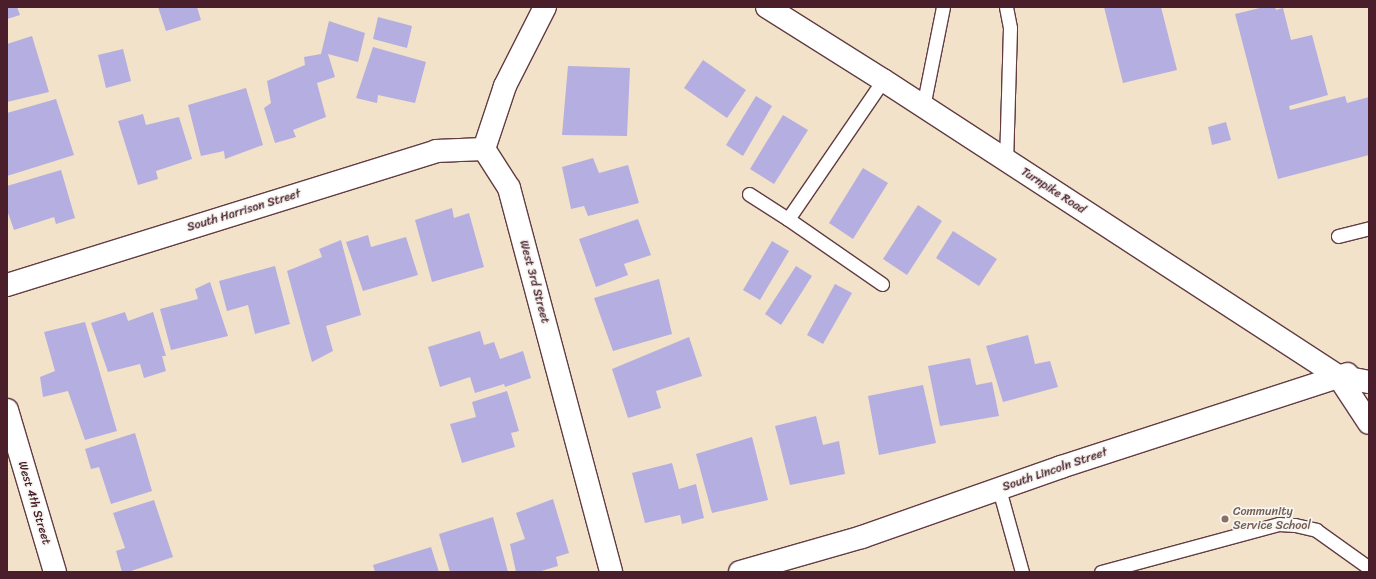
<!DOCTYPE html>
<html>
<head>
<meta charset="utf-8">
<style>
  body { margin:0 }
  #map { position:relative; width:1376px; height:579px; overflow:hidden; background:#f2e2c9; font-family:Sriracha,sans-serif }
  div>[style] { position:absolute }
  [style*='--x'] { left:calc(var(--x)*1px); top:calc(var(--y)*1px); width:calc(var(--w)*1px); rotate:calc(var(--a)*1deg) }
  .building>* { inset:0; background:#b5aee0 }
  .roads { filter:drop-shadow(1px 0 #633c43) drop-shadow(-1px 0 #633c43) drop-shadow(0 1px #633c43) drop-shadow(0 -1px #633c43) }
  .lane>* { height:13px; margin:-6.5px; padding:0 6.5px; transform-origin:6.5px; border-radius:6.5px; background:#fff }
  .street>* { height:22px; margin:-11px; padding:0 11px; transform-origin:11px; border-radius:11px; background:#fff }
  .secondary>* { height:22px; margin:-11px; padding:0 11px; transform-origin:11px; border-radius:11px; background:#fff }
  .dots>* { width:11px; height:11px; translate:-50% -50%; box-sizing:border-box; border:2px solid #f6f6f2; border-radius:50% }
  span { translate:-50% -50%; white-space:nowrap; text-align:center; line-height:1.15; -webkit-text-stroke:3.5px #f6f6f2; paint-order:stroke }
  .street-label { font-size:12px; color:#4a1f2b }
  .education-label { font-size:12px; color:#785e54 }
  .left { translate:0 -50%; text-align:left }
  .frame { position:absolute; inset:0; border:8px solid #4a1f2b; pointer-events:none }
</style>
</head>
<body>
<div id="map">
  <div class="building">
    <i style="clip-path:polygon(7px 7px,17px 7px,20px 15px,7px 19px)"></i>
    <i style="clip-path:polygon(158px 7px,197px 7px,201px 20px,166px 31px)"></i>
    <i style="clip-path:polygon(1104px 7px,1161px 7px,1177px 70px,1123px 83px)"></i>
    <i style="clip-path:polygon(1264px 7px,1275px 7px,1276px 10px,1283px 8px,1291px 40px,1312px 35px,1328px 95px,1289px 106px,1290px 110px,1345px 96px,1347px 103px,1369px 97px,1369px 155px,1278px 179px,1235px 14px)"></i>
    <i style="clip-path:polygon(378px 17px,412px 26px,407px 48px,373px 39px)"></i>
    <i style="clip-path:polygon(329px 21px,365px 33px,358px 62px,328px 54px,335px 77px,317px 83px,326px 117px,293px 130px,296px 137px,275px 143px,264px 108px,271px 103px,267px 81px,305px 65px,304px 57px,321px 54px)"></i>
    <i style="clip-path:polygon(32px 36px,49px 92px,7px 102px,7px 44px)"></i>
    <i style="clip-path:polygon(373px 47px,426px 62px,415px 103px,378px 95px,377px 103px,356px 98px)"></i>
    <i style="clip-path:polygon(123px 49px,131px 81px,106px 88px,98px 55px)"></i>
    <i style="clip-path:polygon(703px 60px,746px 90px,727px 118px,684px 88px)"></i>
    <i style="clip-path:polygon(568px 66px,630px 68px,627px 136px,562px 135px)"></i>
    <i style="clip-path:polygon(246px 88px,263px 145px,225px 159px,224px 151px,201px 156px,188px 105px)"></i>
    <i style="clip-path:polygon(756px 96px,772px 106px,743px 156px,726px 145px)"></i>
    <i style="clip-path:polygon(56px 99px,74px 155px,7px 176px,7px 113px)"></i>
    <i style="clip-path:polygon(143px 114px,146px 125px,179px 117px,192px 159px,156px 171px,158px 179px,138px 185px,118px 121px)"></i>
    <i style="clip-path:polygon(783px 115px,808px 130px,774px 184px,750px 169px)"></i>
    <i style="clip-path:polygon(1226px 122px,1231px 140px,1212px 145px,1208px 127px)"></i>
    <i style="clip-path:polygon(593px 158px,599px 173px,628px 165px,639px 203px,588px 216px,584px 206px,571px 209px,562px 167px)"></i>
    <i style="clip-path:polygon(863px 168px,888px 183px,853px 239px,829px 223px)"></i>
    <i style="clip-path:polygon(61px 170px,75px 218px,56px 224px,54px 217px,14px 230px,7px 210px,7px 186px)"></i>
    <i style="clip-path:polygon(918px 205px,942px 221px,907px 275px,883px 259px)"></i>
    <i style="clip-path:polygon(452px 208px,454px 218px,469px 213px,484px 267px,432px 282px,415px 220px)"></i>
    <i style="clip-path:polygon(638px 219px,651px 255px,624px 264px,628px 275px,596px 287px,579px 239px)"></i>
    <i style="clip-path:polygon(953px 231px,997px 259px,979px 286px,936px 258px)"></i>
    <i style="clip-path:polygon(368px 235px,371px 247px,406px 237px,418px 275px,363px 291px,346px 242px)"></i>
    <i style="clip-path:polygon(341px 240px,361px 315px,326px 326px,333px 351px,312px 362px,287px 271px,322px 257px,319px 249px)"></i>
    <i style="clip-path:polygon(772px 241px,789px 251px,760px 300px,743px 290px)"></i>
    <i style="clip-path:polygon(275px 266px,290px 324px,255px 334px,248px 305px,227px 311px,219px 281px)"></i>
    <i style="clip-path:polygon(796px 266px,812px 276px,781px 325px,765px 314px)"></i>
    <i style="clip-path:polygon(659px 279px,672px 334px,613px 351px,594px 298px)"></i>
    <i style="clip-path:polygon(210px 282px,228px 336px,171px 350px,160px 309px,198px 299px,195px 289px)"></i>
    <i style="clip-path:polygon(835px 284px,852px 293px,823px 344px,807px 335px)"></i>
    <i style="clip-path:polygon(125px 312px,128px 321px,153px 312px,166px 356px,162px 356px,166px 371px,144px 378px,140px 364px,108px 372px,91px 323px)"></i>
    <i style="clip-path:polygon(85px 322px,117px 431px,85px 440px,68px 391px,43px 397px,40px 377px,55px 371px,44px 332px)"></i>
    <i style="clip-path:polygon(480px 331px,484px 345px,494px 342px,500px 359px,523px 351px,531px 378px,505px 387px,504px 384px,475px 393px,470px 377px,440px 387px,428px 347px)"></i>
    <i style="clip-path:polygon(1028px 335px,1035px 364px,1050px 361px,1058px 387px,1003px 402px,986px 346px)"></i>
    <i style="clip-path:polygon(689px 337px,702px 376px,656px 391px,661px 408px,628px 418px,612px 369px)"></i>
    <i style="clip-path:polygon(970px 358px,976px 385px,992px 382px,999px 416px,940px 426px,928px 366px)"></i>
    <i style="clip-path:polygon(923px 385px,936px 443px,879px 455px,868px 396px)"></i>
    <i style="clip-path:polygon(507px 391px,519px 431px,511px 433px,515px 447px,462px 463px,450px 424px,476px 417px,472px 402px)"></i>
    <i style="clip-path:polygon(816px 416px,823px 445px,839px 441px,845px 474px,790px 485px,775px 426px)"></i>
    <i style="clip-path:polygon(135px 433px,152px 491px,111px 504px,99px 467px,91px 469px,85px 449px)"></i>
    <i style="clip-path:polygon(752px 437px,768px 500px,712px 513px,696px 454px)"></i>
    <i style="clip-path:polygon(672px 463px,679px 489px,696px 484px,704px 518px,682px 524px,680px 515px,645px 523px,632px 473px)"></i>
    <i style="clip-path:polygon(553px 499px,569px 553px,556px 557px,558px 566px,538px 572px,516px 572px,510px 544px,525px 539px,516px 513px)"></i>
    <i style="clip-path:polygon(154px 500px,173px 557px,128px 572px,122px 572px,116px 551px,125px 548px,113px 513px)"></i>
    <i style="clip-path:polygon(493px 517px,508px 572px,450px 572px,439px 534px)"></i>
    <i style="clip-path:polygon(431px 547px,439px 572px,375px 572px,373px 565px)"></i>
  </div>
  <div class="roads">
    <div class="lane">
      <i style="--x:1006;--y:7;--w:21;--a:79"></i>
      <i style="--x:1010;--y:28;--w:133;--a:91.7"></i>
      <i style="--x:923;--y:107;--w:102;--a:-78.7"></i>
      <i style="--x:749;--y:194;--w:46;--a:32.7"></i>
      <i style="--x:1338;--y:236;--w:32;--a:-14"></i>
      <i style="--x:882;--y:284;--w:114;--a:-145.3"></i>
      <i style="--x:788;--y:219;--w:168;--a:-55.6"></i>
      <i style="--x:999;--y:489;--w:86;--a:74.5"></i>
      <i style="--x:1101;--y:572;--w:184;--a:-15.1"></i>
      <i style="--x:1279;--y:524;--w:16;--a:4"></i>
      <i style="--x:1295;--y:525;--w:22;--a:13"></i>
      <i style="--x:1316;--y:530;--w:65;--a:35.6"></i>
    </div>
    <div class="street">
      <i style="--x:545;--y:7;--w:89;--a:116.9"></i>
      <i style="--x:505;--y:86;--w:66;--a:108.4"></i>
      <i style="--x:484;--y:149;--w:46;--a:57.3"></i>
      <i style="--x:509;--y:188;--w:397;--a:75.1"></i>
      <i style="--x:7;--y:285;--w:449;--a:-17.3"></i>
      <i style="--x:436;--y:151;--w:48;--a:-2.4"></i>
      <i style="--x:7;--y:410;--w:169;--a:73.5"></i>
    </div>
    <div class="secondary">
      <i style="--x:767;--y:7;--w:137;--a:32.2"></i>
      <i style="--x:883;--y:80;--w:543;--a:33.05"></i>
      <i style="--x:1338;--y:376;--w:32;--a:11"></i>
      <i style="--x:1338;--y:376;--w:56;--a:56.6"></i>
      <i style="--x:740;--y:572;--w:127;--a:-16"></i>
      <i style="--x:862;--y:537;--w:211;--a:-19.4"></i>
      <i style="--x:1061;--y:467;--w:301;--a:-18"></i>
    </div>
  </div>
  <div class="dots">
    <i style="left:1225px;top:519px;background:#8d6e63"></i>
  </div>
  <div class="street-label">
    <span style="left:1053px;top:191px;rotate:33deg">Turnpike Road</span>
    <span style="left:244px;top:211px;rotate:-17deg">South Harrison Street</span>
    <span style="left:534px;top:282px;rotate:75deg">West 3rd Street</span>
    <span style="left:1055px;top:470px;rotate:-19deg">South Lincoln Street</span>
    <span style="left:34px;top:503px;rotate:73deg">West 4th Street</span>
  </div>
  <div class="education-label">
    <span class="left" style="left:1233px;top:519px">Community<br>Service School</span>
  </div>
  <div class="frame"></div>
</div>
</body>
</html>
